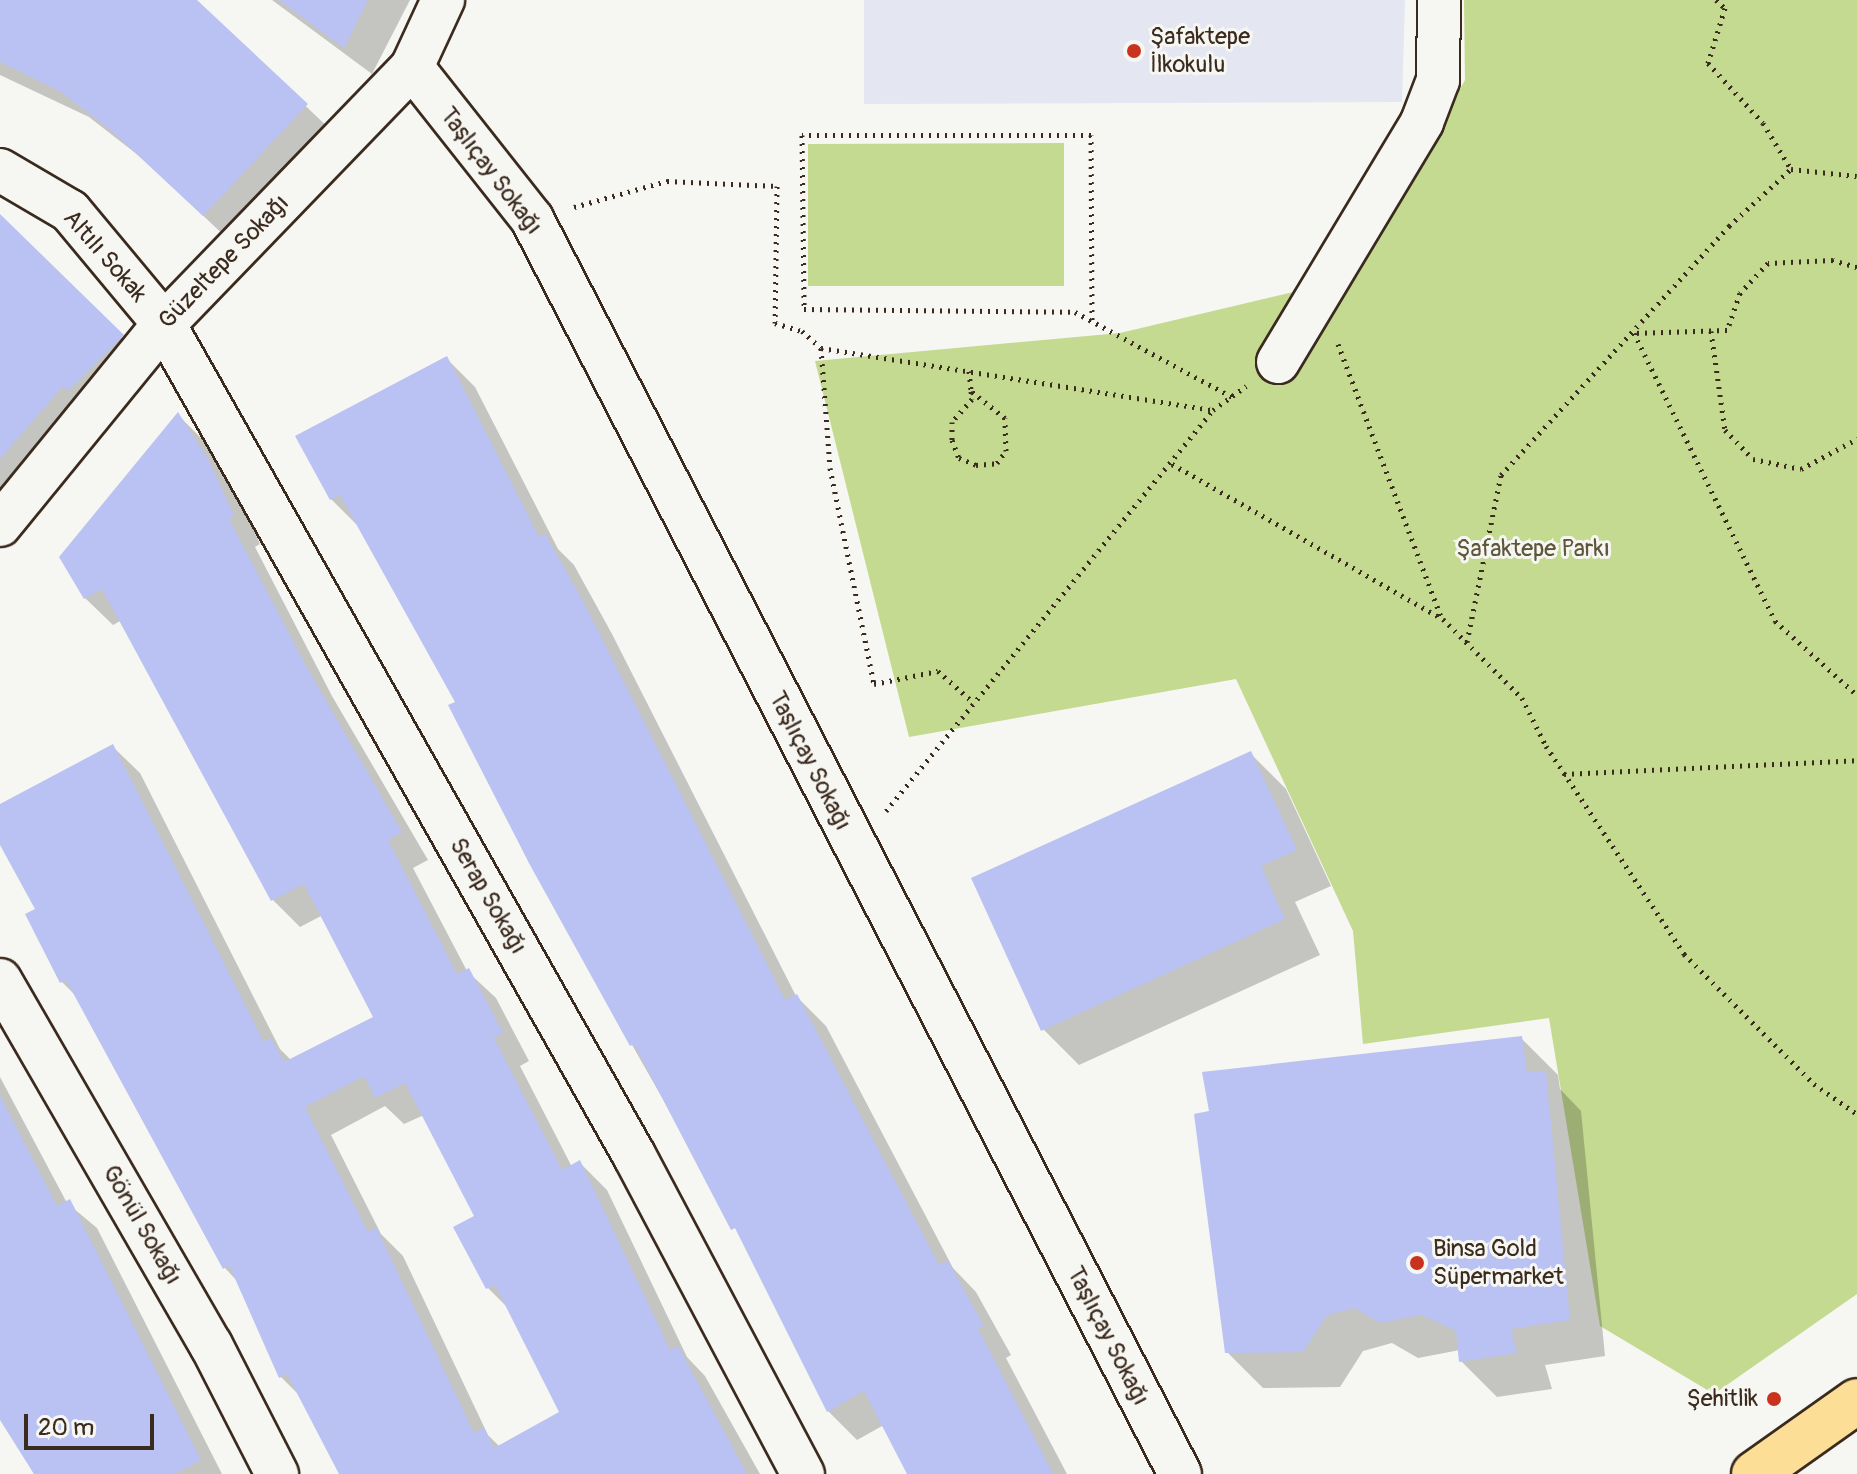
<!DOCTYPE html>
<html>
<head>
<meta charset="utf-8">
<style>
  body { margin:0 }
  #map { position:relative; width:1857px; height:1474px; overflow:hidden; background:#f6f6f2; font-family:Pangolin,sans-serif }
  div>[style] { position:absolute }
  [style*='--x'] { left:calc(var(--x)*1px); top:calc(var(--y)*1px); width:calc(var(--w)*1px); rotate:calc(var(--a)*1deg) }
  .built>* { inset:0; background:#e4e6f2 }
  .green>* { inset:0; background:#c4da90 }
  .shadow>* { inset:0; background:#0003 }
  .building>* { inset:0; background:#b9c2f3 }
  .path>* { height:5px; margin-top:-2.5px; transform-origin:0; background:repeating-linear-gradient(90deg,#3b2a1e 0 2px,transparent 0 8px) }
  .roads { filter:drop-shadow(2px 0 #3b2a1e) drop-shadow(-2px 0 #3b2a1e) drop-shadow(0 2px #3b2a1e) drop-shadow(0 -2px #3b2a1e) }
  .street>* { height:42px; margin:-21px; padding:0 21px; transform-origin:21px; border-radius:21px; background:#f6f6f2 }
  .primary>* { height:44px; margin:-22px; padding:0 22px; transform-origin:22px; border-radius:22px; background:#fdde96 }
  .dots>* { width:22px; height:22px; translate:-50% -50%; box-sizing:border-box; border:4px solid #f6f6f2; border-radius:50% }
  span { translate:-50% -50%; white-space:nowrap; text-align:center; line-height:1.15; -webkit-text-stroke:6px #f6f6f2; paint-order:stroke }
  .poi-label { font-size:24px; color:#3b2a1e }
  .left { translate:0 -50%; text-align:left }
  .right { translate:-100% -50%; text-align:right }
  .street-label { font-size:24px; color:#3b2a1e }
  .park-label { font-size:24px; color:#5d563a }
  .scale { position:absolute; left:24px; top:1414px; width:130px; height:36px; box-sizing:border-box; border:4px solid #3b2a1e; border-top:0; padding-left:10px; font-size:24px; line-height:28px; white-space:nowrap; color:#3b2a1e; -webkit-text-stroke:6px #f6f6f2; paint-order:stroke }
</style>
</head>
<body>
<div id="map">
  <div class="built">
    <i style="clip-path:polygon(864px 0,1405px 0,1402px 102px,864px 104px)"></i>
  </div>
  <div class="green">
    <i style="clip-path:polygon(1464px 0,1857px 0,1857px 1294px,1714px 1394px,1600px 1326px,1549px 1018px,1363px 1044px,1353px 931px,1236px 679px,909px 737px,815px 361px,1120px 333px,1357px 277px,1465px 80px)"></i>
    <i style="clip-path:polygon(1064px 143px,1064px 286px,808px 286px,808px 144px)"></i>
  </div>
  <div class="shadow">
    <i style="clip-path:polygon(0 0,194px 0,333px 132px,230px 241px,143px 159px,89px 117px,0 75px)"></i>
    <i style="clip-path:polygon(272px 0,410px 0,372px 74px)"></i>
    <i style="clip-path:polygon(0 223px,150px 364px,0 504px)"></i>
    <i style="clip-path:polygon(446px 358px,475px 387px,558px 549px,574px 565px,612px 634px,796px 996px,826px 1026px,953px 1268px,976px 1292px,1011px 1355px,1006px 1358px,1067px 1474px,909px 1474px,884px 1425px,857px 1440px,828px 1411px,742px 1238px,582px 957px,458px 703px,361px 529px,331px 499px)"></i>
    <i style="clip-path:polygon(evenodd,178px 415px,205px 442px,236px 490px,260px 544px,255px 547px,332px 696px,428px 860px,413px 868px,467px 971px,496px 998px,529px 1061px,520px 1066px,572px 1167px,580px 1163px,607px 1190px,687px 1357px,705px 1376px,760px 1474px,340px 1474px,301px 1397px,281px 1377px,238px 1282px,224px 1267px,79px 999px,62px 982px,38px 910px,0 841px,0 806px,112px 746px,140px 773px,280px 1049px,291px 1060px,376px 1017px,323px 915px,300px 927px,273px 900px,122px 620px,113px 625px,85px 598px,178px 415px,385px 1106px,404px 1124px,424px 1115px,476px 1217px,456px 1228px,488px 1288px,511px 1311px,562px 1412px,500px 1447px,488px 1435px,403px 1256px,381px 1234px,331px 1135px,385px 1106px)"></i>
    <i style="clip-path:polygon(1250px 753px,1286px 789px,1331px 886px,1295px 902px,1320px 955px,1079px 1065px,1043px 1029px)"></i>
    <i style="clip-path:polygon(1521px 1038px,1558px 1075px,1560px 1089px,1581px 1111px,1605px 1356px,1545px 1365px,1552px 1389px,1497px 1397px,1461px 1361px,1460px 1350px,1418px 1358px,1392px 1343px,1363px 1351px,1340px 1387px,1263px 1388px,1227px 1352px)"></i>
    <i style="clip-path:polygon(0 1077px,67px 1203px,97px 1228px,222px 1474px,34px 1474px,0 1410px)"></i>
  </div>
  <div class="building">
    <i style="clip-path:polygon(0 0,197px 0,308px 104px,203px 216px,114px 133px,60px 91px,0 62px)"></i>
    <i style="clip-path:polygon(279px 0,368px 0,344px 48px)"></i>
    <i style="clip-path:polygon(0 214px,124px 335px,68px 391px,63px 386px,0 459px)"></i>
    <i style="clip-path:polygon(447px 356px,539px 537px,545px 534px,584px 603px,785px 1000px,797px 994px,939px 1265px,948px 1261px,984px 1326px,978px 1328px,1053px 1474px,907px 1474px,864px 1391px,827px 1412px,735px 1228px,731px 1230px,634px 1044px,630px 1046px,530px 865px,448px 705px,455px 702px,340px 495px,330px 500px,295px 436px)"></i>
    <i style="clip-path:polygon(evenodd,178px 412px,209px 461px,234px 516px,229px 519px,306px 666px,402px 832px,388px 840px,457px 974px,469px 968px,503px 1033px,494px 1038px,562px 1170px,580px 1160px,670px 1350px,678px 1346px,747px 1474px,339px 1474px,287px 1374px,279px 1378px,229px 1265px,223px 1269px,66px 980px,60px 983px,25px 914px,35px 909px,0 845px,0 804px,113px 744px,264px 1042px,271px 1038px,284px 1062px,373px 1017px,304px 884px,271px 901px,102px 589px,84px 599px,59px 557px,178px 412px,364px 1076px,375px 1098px,405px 1083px,474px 1216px,453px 1227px,486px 1289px,495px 1285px,559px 1412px,494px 1448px,484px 1428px,474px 1433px,376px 1227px,368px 1232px,305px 1107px,364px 1076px)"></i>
    <i style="clip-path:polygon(1251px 751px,1297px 850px,1261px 866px,1285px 919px,1041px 1031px,971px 878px)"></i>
    <i style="clip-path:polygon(1522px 1036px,1527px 1072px,1546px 1072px,1570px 1320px,1511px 1329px,1517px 1353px,1459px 1362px,1456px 1331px,1421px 1315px,1380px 1323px,1355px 1308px,1327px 1315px,1303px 1352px,1225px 1353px,1194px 1114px,1209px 1111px,1202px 1072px)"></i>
    <i style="clip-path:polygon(0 1096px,57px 1206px,70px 1199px,201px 1460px,174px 1474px,34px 1474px,0 1420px)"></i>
  </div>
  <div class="path">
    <i style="--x:1716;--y:0;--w:12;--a:42"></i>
    <i style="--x:1725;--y:8;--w:58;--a:107.2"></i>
    <i style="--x:1708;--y:63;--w:81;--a:47.5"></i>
    <i style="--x:1763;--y:123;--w:54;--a:58.7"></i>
    <i style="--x:574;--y:207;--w:97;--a:-15.6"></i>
    <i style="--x:667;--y:181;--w:110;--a:2.6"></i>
    <i style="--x:777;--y:186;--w:137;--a:90.8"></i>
    <i style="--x:775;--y:323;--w:28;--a:17"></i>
    <i style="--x:802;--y:331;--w:25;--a:42"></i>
    <i style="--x:821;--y:348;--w:120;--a:85.7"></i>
    <i style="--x:830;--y:468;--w:220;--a:78.5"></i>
    <i style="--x:874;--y:684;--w:65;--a:-11.5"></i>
    <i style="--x:938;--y:671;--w:48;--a:41.6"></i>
    <i style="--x:1857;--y:267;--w:25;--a:-164"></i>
    <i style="--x:1833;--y:260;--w:65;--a:177.4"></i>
    <i style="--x:1768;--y:263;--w:41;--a:133"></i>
    <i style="--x:1740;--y:293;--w:39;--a:109"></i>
    <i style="--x:1727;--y:330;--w:93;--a:178.2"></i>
    <i style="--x:1634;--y:333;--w:321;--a:63.9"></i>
    <i style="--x:1775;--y:621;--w:110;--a:42.1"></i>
    <i style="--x:1092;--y:320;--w:185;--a:-90.3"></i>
    <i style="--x:1091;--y:135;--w:289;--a:180"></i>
    <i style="--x:802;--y:135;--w:174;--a:89.3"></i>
    <i style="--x:804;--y:309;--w:271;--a:0.6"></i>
    <i style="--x:1075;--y:312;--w:179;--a:28.4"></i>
    <i style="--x:1711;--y:331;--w:100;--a:82"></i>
    <i style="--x:1725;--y:430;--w:40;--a:46"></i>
    <i style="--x:1753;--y:459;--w:49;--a:11.8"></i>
    <i style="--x:1801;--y:469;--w:64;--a:-28.2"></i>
    <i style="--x:1338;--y:344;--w:294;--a:69.3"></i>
    <i style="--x:821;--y:348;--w:397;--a:9"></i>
    <i style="--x:969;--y:371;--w:20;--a:84"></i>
    <i style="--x:971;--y:391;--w:8;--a:83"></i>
    <i style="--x:972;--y:399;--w:30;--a:131"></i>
    <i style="--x:952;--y:422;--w:18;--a:90"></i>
    <i style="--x:952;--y:440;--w:19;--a:69"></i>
    <i style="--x:959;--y:458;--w:18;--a:22"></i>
    <i style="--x:976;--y:465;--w:21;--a:-5"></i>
    <i style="--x:997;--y:463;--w:15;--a:-53"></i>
    <i style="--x:1006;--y:451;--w:33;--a:-92"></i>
    <i style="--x:1005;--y:418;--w:43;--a:-141.5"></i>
    <i style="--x:1172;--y:464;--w:312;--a:29.8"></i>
    <i style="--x:1443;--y:619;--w:112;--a:45"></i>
    <i style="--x:1522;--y:698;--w:54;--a:63.4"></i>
    <i style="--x:1546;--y:746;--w:250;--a:56.4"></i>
    <i style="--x:1684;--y:954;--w:184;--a:45"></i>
    <i style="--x:1814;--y:1084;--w:52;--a:34.9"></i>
    <i style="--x:1467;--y:642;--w:170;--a:-78.5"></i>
    <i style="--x:1501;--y:475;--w:338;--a:-47.5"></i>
    <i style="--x:1729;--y:226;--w:84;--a:-42.6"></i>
    <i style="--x:1791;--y:169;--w:66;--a:6.1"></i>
    <i style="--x:1564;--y:774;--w:293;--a:-2.7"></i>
    <i style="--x:886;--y:811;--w:517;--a:-50.8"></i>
    <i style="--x:1213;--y:410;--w:41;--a:-36"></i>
  </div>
  <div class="roads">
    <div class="street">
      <i style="--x:412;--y:67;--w:194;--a:51.7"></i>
      <i style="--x:532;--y:219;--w:1412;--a:62.69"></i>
      <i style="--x:0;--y:170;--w:81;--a:30.4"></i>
      <i style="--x:70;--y:211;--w:147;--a:50.2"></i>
      <i style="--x:164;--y:324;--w:955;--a:60.51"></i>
      <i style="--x:634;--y:1155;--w:361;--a:62.1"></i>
      <i style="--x:1278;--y:362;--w:280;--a:-59"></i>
      <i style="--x:1422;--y:122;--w:45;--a:-69.1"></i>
      <i style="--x:1438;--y:80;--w:80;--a:-89.3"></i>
      <i style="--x:0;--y:525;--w:259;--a:-50.8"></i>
      <i style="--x:164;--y:324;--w:357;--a:-46"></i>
      <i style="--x:412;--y:67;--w:74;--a:-65.2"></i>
      <i style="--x:0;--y:980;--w:422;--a:60"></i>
      <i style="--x:211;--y:1345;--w:145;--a:62.9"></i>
    </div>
    <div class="primary">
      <i style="--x:1754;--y:1474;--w:126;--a:-35.3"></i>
    </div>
  </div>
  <div class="dots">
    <i style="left:1134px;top:51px;background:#c8321e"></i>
    <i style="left:1417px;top:1263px;background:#c8321e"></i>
    <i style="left:1774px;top:1399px;background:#c8321e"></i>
  </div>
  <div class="poi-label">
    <span class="left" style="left:1150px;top:51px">Şafaktepe<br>İlkokulu</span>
    <span class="left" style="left:1433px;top:1263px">Binsa Gold<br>Süpermarket</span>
    <span class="right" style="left:1758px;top:1399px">Şehitlik</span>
  </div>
  <div class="street-label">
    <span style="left:491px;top:171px;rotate:53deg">Taşlıçay Sokağı</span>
    <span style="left:105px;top:256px;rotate:49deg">Altılı Sokak</span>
    <span style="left:224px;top:262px;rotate:-46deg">Güzeltepe Sokağı</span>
    <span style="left:810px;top:761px;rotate:63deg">Taşlıçay Sokağı</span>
    <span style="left:488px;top:896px;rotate:60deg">Serap Sokağı</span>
    <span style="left:142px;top:1225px;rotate:60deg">Gönül Sokağı</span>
    <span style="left:1108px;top:1336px;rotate:63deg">Taşlıçay Sokağı</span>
  </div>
  <div class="park-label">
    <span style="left:1533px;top:549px">Şafaktepe Parkı</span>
  </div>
  <div class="scale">20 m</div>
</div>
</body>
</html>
